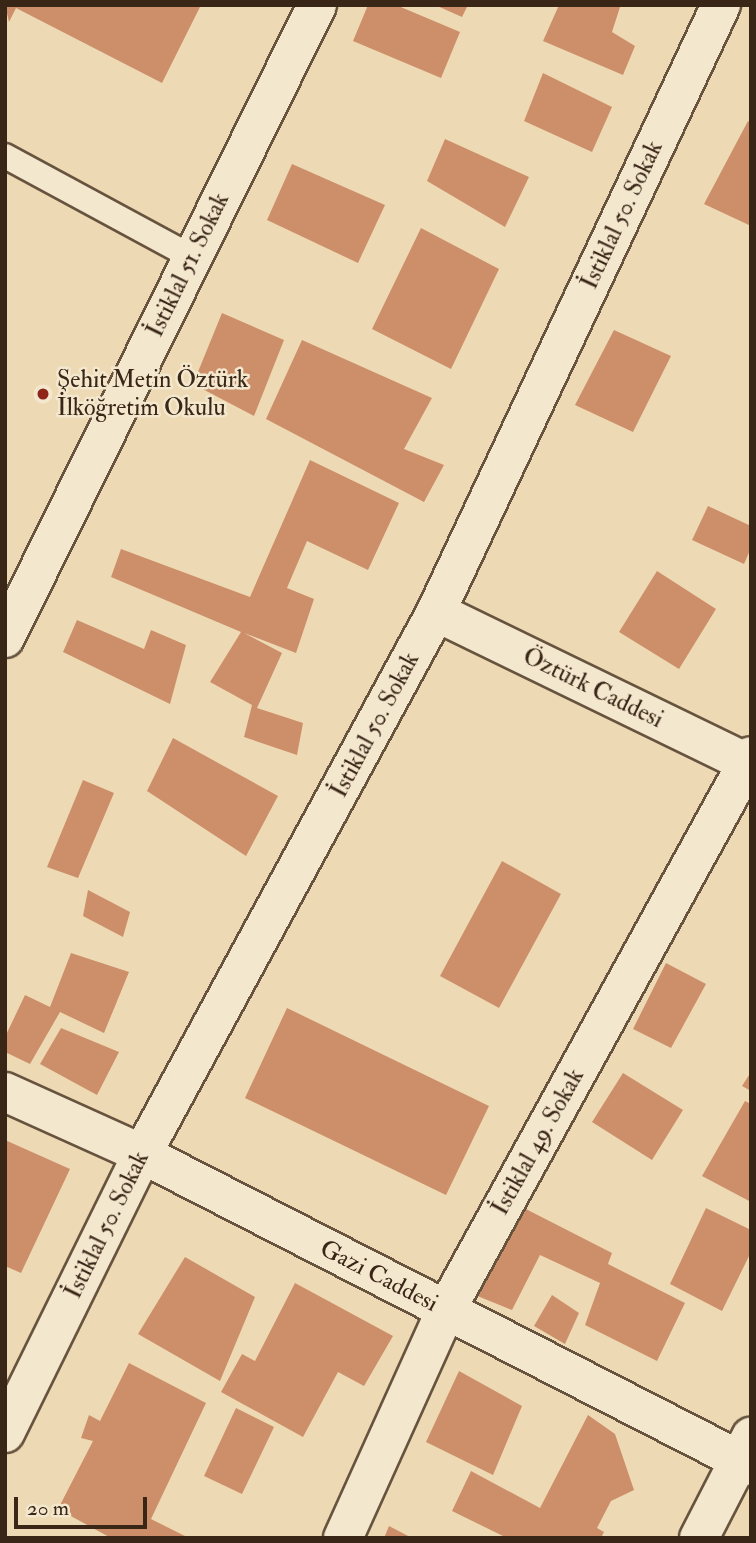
<!DOCTYPE html>
<html>
<head>
<meta charset="utf-8">
<style>
  body { margin:0 }
  #map { position:relative; width:756px; height:1543px; overflow:hidden; background:#eddab4; font-family:"IM FELL Double Pica",serif }
  div>[style] { position:absolute }
  [style*='--x'] { left:calc(var(--x)*1px); top:calc(var(--y)*1px); width:calc(var(--w)*1px); rotate:calc(var(--a)*1deg) }
  .building>* { inset:0; background:#cd8f6a }
  .roads { filter:drop-shadow(2px 0 #67533e) drop-shadow(-2px 0 #67533e) drop-shadow(0 2px #67533e) drop-shadow(0 -2px #67533e) }
  .service>* { height:24px; margin:-12px; padding:0 12px; transform-origin:12px; border-radius:12px; background:#f3e7ce }
  .minor>* { height:38px; margin:-19px; padding:0 19px; transform-origin:19px; border-radius:19px; background:#f3e7ce }
  .tertiary>* { height:38px; margin:-19px; padding:0 19px; transform-origin:19px; border-radius:19px; background:#f3e7ce }
  .dots>* { width:19px; height:19px; translate:-50% -50%; box-sizing:border-box; border:4px solid #f3e7ce; border-radius:50% }
  span { translate:-50% -50%; white-space:nowrap; text-align:center; line-height:1.15; -webkit-text-stroke:5px #f3e7ce; paint-order:stroke }
  .street-label { font-size:24px; color:#3a2617 }
  .poi-label { font-size:24px; color:#3a2617 }
  .left { translate:0 -50%; text-align:left }
  .frame { position:absolute; inset:0; border:7px solid #3a2617; pointer-events:none }
  .scale { position:absolute; left:14px; top:1497px; width:133px; height:32px; box-sizing:border-box; border:4px solid #3a2617; border-top:0; padding-left:9px; font-size:21px; line-height:24px; white-space:nowrap; color:#3a2617; -webkit-text-stroke:5px #f3e7ce; paint-order:stroke }
</style>
</head>
<body>
<div id="map">
  <div class="building">
    <i style="clip-path:polygon(5px 5px,201px 5px,162px 83px,16px 8px,9px 22px)"></i>
    <i style="clip-path:polygon(368px 5px,396px 5px,460px 32px,441px 78px,353px 41px)"></i>
    <i style="clip-path:polygon(435px 5px,468px 5px,462px 17px)"></i>
    <i style="clip-path:polygon(559px 5px,620px 7px,612px 32px,635px 46px,623px 75px,543px 41px)"></i>
    <i style="clip-path:polygon(543px 73px,612px 107px,592px 152px,524px 121px)"></i>
    <i style="clip-path:polygon(748px 121px,751px 123px,751px 226px,704px 204px)"></i>
    <i style="clip-path:polygon(445px 139px,529px 177px,505px 227px,427px 181px)"></i>
    <i style="clip-path:polygon(292px 164px,385px 205px,358px 263px,267px 220px)"></i>
    <i style="clip-path:polygon(421px 228px,499px 269px,451px 369px,372px 329px)"></i>
    <i style="clip-path:polygon(222px 313px,284px 340px,254px 416px,193px 384px)"></i>
    <i style="clip-path:polygon(614px 330px,671px 356px,633px 432px,575px 405px)"></i>
    <i style="clip-path:polygon(302px 340px,432px 398px,404px 449px,444px 465px,424px 502px,266px 419px)"></i>
    <i style="clip-path:polygon(310px 460px,399px 503px,368px 570px,307px 541px,287px 588px,314px 599px,296px 653px,244px 633px,282px 653px,257px 708px,303px 723px,297px 755px,244px 737px,252px 705px,210px 682px,241px 632px,111px 577px,121px 549px,250px 597px)"></i>
    <i style="clip-path:polygon(708px 506px,751px 526px,751px 548px,744px 564px,692px 540px)"></i>
    <i style="clip-path:polygon(657px 571px,716px 609px,679px 669px,619px 632px)"></i>
    <i style="clip-path:polygon(77px 620px,144px 649px,151px 630px,186px 645px,170px 704px,63px 652px)"></i>
    <i style="clip-path:polygon(173px 738px,278px 796px,246px 856px,147px 791px)"></i>
    <i style="clip-path:polygon(83px 780px,114px 793px,78px 878px,47px 867px)"></i>
    <i style="clip-path:polygon(502px 861px,561px 894px,499px 1008px,440px 976px)"></i>
    <i style="clip-path:polygon(88px 890px,130px 912px,123px 937px,83px 916px)"></i>
    <i style="clip-path:polygon(71px 953px,129px 972px,104px 1033px,60px 1012px,30px 1064px,5px 1052px,5px 1037px,25px 995px,50px 1007px)"></i>
    <i style="clip-path:polygon(666px 963px,706px 984px,671px 1048px,633px 1029px)"></i>
    <i style="clip-path:polygon(287px 1008px,489px 1106px,446px 1195px,245px 1098px)"></i>
    <i style="clip-path:polygon(61px 1028px,119px 1052px,97px 1095px,40px 1064px)"></i>
    <i style="clip-path:polygon(751px 1072px,751px 1091px,742px 1086px)"></i>
    <i style="clip-path:polygon(623px 1073px,683px 1110px,652px 1160px,592px 1122px)"></i>
    <i style="clip-path:polygon(745px 1101px,751px 1104px,751px 1202px,702px 1176px)"></i>
    <i style="clip-path:polygon(5px 1140px,70px 1169px,21px 1273px,5px 1266px)"></i>
    <i style="clip-path:polygon(520px 1206px,612px 1253px,608px 1264px,685px 1303px,657px 1361px,585px 1325px,600px 1283px,540px 1255px,512px 1310px,475px 1295px)"></i>
    <i style="clip-path:polygon(706px 1208px,751px 1230px,751px 1252px,722px 1311px,670px 1284px)"></i>
    <i style="clip-path:polygon(185px 1257px,255px 1297px,220px 1381px,138px 1334px)"></i>
    <i style="clip-path:polygon(295px 1283px,393px 1336px,364px 1386px,338px 1372px,303px 1437px,221px 1392px,242px 1354px,255px 1361px)"></i>
    <i style="clip-path:polygon(552px 1295px,579px 1313px,565px 1344px,534px 1326px)"></i>
    <i style="clip-path:polygon(129px 1363px,206px 1403px,151px 1519px,189px 1538px,111px 1538px,58px 1509px,93px 1441px,81px 1438px,89px 1415px,100px 1421px)"></i>
    <i style="clip-path:polygon(459px 1371px,522px 1406px,493px 1475px,426px 1442px)"></i>
    <i style="clip-path:polygon(236px 1408px,274px 1427px,242px 1494px,204px 1476px)"></i>
    <i style="clip-path:polygon(588px 1415px,615px 1434px,634px 1490px,611px 1501px,597px 1528px,604px 1532px,601px 1538px,507px 1538px,452px 1511px,471px 1471px,540px 1508px)"></i>
    <i style="clip-path:polygon(389px 1526px,412px 1538px,384px 1538px)"></i>
  </div>
  <div class="roads">
    <div class="service">
      <i style="--x:5;--y:156;--w:213;--a:28.4"></i>
    </div>
    <div class="minor">
      <i style="--x:436;--y:612;--w:350;--a:25.9"></i>
      <i style="--x:5;--y:1433;--w:311;--a:-63.8"></i>
      <i style="--x:142;--y:1154;--w:617;--a:-61.52"></i>
      <i style="--x:436;--y:612;--w:671;--a:-64.85"></i>
      <i style="--x:343;--y:1538;--w:250;--a:-65.7"></i>
      <i style="--x:446;--y:1310;--w:632;--a:-61.17"></i>
      <i style="--x:699;--y:1538;--w:114;--a:-62.8"></i>
    </div>
    <div class="tertiary">
      <i style="--x:5;--y:638;--w:706;--a:-63.76"></i>
      <i style="--x:5;--y:1092;--w:150;--a:24.3"></i>
      <i style="--x:142;--y:1154;--w:684;--a:27.13"></i>
    </div>
  </div>
  <div class="dots">
    <i style="left:43px;top:394px;background:#8f2418"></i>
  </div>
  <div class="street-label">
    <span style="left:622px;top:215px;rotate:-65deg">İstiklal 50. Sokak</span>
    <span style="left:188px;top:265px;rotate:-64deg">İstiklal 51. Sokak</span>
    <span style="left:593px;top:688px;rotate:26deg">Öztürk Caddesi</span>
    <span style="left:375px;top:725px;rotate:-62deg">İstiklal 50. Sokak</span>
    <span style="left:538px;top:1142px;rotate:-61deg">İstiklal 49. Sokak</span>
    <span style="left:107px;top:1225px;rotate:-64deg">İstiklal 50. Sokak</span>
    <span style="left:379px;top:1276px;rotate:27deg">Gazi Caddesi</span>
  </div>
  <div class="poi-label">
    <span class="left" style="left:57px;top:394px">Şehit Metin Öztürk<br>İlköğretim Okulu</span>
  </div>
  <div class="frame"></div>
  <div class="scale">20 m</div>
</div>
</body>
</html>
